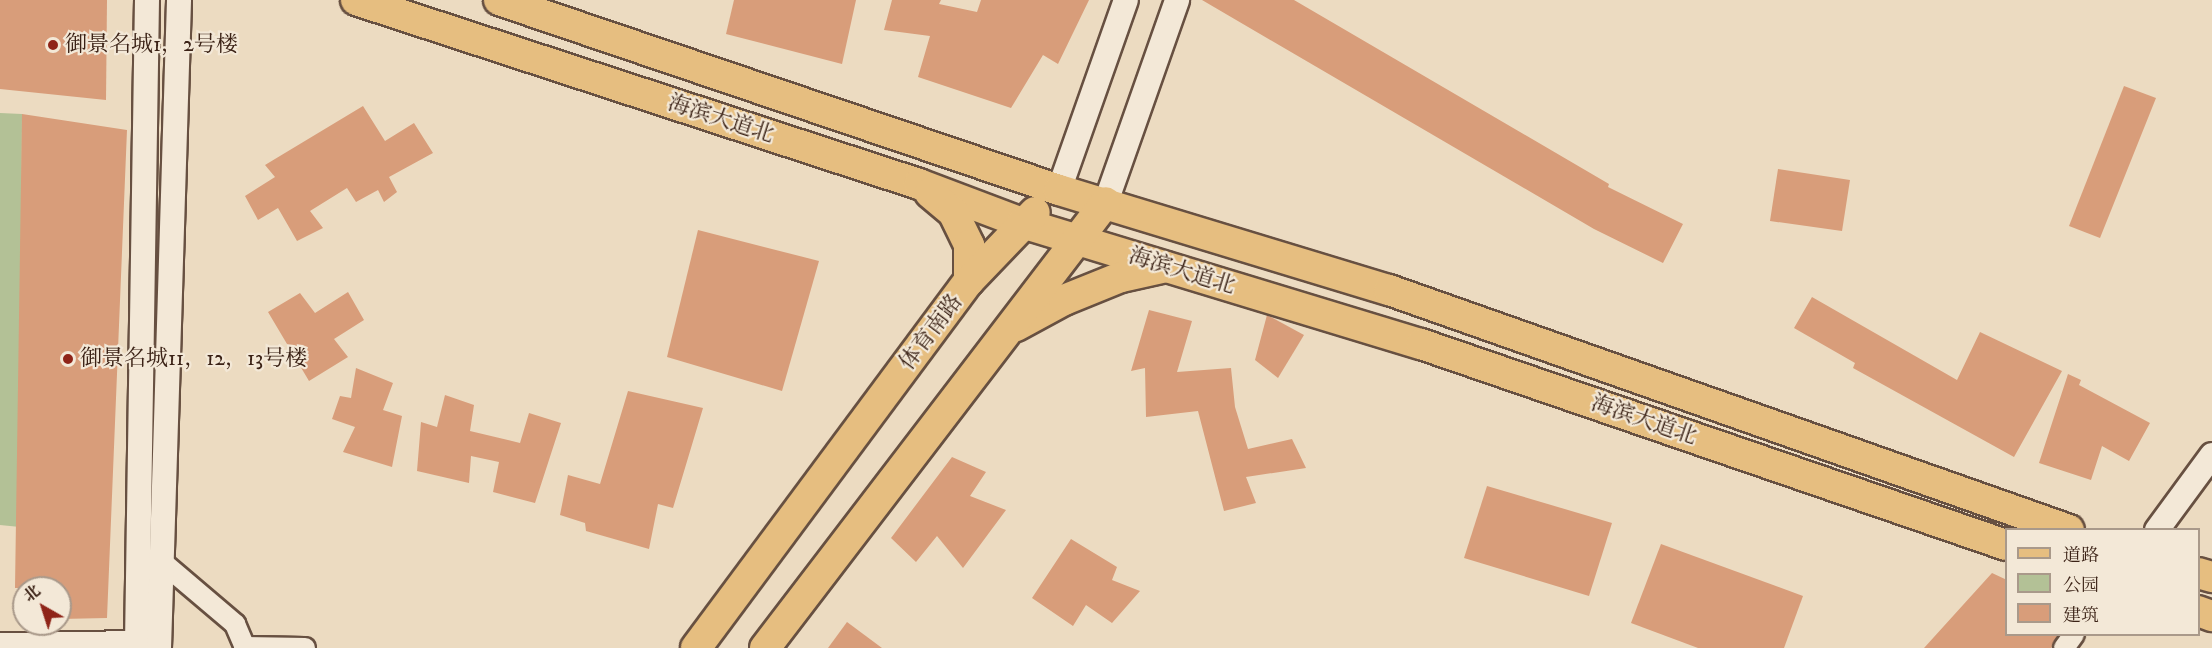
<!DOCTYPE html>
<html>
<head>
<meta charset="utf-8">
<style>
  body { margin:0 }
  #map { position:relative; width:2212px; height:648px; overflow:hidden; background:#ecdbc1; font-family:"IM FELL DW Pica","Noto Serif SC",serif }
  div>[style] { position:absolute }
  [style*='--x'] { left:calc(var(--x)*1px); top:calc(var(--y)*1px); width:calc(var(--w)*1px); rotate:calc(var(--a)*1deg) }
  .green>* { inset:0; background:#b3c196 }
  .building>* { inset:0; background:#d89d7a }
  .roads { filter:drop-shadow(2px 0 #675041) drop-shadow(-2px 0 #675041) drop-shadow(0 2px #675041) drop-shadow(0 -2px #675041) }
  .minor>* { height:20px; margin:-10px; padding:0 10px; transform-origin:10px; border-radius:10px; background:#f3e8d7 }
  .tertiary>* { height:24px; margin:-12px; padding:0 12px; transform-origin:12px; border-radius:12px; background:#f3e8d7 }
  .primary>* { height:30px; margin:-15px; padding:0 15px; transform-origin:15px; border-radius:15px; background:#e6be80 }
  .dots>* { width:16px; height:16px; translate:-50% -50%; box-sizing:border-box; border:3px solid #f3e8d7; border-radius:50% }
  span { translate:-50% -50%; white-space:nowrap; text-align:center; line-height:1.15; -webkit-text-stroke:4.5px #f3e8d7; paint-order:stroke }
  .poi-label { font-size:22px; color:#3b2216 }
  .left { translate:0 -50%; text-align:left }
  .street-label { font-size:22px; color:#3b2216 }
  .legend { position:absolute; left:2005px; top:528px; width:195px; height:108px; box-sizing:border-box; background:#f3e8d7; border:2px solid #a9998a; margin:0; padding:8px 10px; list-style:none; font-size:18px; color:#3b2216 }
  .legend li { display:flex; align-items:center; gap:12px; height:30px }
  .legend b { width:30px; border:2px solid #a9998a }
  .north { position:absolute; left:12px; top:576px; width:60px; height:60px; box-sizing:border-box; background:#f3e8d7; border:2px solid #a9998a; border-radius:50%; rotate:321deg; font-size:16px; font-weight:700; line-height:24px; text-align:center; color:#3b2216 }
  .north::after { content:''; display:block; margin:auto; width:21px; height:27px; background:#8f2418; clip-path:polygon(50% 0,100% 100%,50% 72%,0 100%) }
</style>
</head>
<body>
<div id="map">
  <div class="green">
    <i style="clip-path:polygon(0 113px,22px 114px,20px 527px,0 525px)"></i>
  </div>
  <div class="building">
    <i style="clip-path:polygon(0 0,107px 0,106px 100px,0 89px)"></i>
    <i style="clip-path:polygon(734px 0,856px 0,842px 64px,726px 34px)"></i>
    <i style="clip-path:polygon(892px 0,941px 0,939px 4px,977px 12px,981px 0,1089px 0,1058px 64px,1043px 55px,1011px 108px,918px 77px,930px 36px,884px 30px)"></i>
    <i style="clip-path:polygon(1202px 0,1294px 0,1609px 184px,1608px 187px,1683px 224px,1663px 263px,1594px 229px)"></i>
    <i style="clip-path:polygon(2124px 86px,2156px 98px,2100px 238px,2069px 226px)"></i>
    <i style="clip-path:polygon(363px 106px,385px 141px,414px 123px,433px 153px,389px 177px,397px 192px,384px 202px,378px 190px,356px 202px,347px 188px,310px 211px,323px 228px,297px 241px,278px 208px,258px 220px,245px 196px,275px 177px,265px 165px)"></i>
    <i style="clip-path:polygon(22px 114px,127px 130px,107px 618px,60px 619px,60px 588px,15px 588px)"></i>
    <i style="clip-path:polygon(1778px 169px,1850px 180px,1842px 231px,1770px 221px)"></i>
    <i style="clip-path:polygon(698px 230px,819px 261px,782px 391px,667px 357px)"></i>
    <i style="clip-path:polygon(348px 292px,364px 320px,334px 339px,348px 357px,309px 381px,268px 312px,300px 293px,315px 313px)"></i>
    <i style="clip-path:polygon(1812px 297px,1957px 380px,1980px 332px,2062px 371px,2014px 457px,1853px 368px,1855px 363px,1794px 328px)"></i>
    <i style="clip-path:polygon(1149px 310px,1192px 321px,1177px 372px,1231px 368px,1235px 407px,1248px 449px,1292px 439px,1306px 468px,1246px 477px,1256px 503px,1224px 511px,1198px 411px,1146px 417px,1145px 368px,1131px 371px)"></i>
    <i style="clip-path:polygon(1267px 315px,1304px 335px,1278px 378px,1255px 360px)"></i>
    <i style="clip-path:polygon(356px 368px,393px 383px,383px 410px,402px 416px,392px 467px,343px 452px,355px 427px,332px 419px,340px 396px,351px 398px)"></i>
    <i style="clip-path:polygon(2068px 374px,2081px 380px,2079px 385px,2150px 423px,2129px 461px,2102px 446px,2091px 480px,2039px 463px)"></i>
    <i style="clip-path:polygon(628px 391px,703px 408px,673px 508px,658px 504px,649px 549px,586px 531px,585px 523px,560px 515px,568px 475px,600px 484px)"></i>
    <i style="clip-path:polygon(445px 395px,474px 405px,470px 431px,520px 443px,529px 413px,561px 423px,535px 503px,493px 492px,499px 462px,471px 456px,469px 483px,417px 471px,421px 422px,437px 427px)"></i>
    <i style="clip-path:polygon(952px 457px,986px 472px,970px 496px,1006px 510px,963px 568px,937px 536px,916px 562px,891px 538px)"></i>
    <i style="clip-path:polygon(1487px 486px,1612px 523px,1589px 596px,1464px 558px)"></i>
    <i style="clip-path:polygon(1071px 539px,1117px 567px,1112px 580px,1140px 591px,1112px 623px,1086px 605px,1073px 626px,1032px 598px)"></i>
    <i style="clip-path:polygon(1661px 544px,1803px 596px,1784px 648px,1698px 648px,1631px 623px)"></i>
    <i style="clip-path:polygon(1992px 573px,2007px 580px,2007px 634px,2059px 634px,2051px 648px,1924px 648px)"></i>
    <i style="clip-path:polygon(847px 622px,882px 648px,828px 648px)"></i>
  </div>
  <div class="roads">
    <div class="minor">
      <i style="--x:162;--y:562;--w:96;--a:40.3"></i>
      <i style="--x:235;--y:624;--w:26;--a:67"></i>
      <i style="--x:244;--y:647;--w:61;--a:0.9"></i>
      <i style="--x:2064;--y:648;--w:17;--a:-54"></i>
    </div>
    <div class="tertiary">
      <i style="--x:1059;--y:190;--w:201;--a:-70.6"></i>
      <i style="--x:1106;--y:202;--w:214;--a:-70.6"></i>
      <i style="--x:2157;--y:530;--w:93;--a:-53.7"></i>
      <i style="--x:0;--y:645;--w:137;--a:-0.8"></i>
      <i style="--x:137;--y:643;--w:643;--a:-89.11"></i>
      <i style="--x:159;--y:648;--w:648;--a:-88.23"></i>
    </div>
    <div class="primary">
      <i style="--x:356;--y:0;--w:592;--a:18.1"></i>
      <i style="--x:919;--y:184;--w:110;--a:20.7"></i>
      <i style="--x:1022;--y:223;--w:417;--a:16.9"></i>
      <i style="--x:1421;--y:344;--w:619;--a:18.96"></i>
      <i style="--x:499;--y:0;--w:591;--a:18.74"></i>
      <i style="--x:1059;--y:190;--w:345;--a:16.9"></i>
      <i style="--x:1389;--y:290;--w:721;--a:19.44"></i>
      <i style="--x:930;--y:193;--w:30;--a:40"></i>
      <i style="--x:953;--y:212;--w:37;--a:64"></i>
      <i style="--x:969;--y:245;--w:36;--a:90"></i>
      <i style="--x:1016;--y:326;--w:55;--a:-28.4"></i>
      <i style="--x:1064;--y:300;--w:61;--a:-22"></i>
      <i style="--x:1121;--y:277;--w:46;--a:-12.5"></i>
      <i style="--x:2198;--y:573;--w:15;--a:16"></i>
      <i style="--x:2198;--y:611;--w:15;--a:20"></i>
      <i style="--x:696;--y:648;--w:457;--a:-53.4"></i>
      <i style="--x:969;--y:281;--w:95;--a:-46.3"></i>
      <i style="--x:765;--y:648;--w:561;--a:-52.6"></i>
    </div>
  </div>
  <div class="dots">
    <i style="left:53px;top:45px;background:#8f2418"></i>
    <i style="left:68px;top:359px;background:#8f2418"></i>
  </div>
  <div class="poi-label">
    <span class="left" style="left:65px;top:45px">御景名城1，2号楼</span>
    <span class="left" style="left:80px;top:359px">御景名城11，12，13号楼</span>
  </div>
  <div class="street-label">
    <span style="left:721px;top:119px;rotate:18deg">海滨大道北</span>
    <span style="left:1182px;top:271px;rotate:17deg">海滨大道北</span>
    <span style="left:931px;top:332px;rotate:-53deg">体育南路</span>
    <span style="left:1644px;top:420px;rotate:19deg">海滨大道北</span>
  </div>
  <ul class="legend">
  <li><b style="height:8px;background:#e6be80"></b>道路</li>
  <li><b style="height:16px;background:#b3c196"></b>公园</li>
  <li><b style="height:16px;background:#d89d7a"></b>建筑</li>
  </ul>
  <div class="north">北</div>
</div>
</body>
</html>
